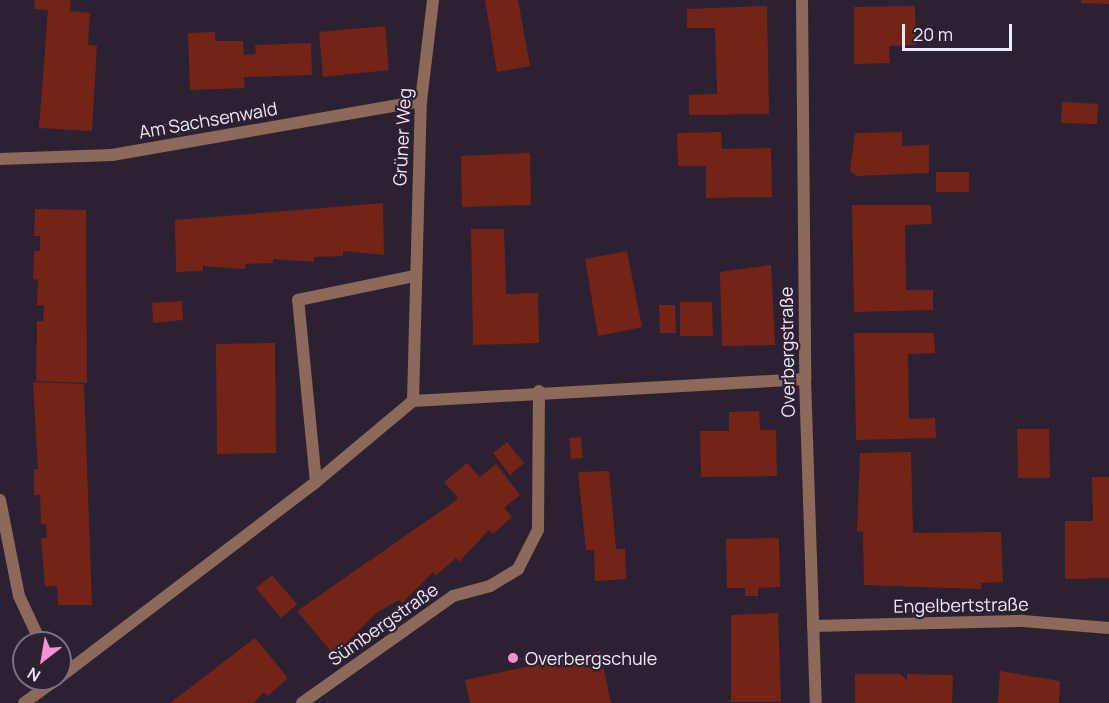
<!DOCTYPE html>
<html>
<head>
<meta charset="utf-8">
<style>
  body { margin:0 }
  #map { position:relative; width:1109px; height:703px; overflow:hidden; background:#2c2133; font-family:Manrope,sans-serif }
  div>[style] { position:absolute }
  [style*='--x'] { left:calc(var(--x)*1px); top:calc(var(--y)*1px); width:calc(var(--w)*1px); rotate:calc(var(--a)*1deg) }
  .building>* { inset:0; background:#732416 }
  .street>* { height:12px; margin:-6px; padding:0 6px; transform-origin:6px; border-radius:6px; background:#8d695a }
  .dots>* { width:16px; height:16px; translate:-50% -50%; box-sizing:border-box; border:3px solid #2c2133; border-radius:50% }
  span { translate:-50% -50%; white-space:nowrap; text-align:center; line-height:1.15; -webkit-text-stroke:4.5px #2c2133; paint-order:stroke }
  .street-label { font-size:18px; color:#efe8f5 }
  .poi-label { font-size:18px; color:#efe8f5 }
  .left { translate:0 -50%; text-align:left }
  .north { position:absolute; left:12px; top:631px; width:60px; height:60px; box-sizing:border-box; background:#2c2133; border:2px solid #7a7181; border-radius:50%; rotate:211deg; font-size:16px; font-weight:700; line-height:24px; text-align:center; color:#efe8f5 }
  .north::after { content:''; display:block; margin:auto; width:21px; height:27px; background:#f690cf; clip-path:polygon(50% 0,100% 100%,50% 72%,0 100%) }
  .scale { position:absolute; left:902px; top:24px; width:110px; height:27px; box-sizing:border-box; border:3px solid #efe8f5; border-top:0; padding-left:8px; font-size:18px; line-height:21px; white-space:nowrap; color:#efe8f5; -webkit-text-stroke:4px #2c2133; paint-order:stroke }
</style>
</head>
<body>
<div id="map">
  <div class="building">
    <i style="clip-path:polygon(35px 0,71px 0,70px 11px,90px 13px,88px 45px,97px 46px,92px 131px,39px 128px,48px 10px,34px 9px)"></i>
    <i style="clip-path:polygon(485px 0,518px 0,530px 66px,497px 72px)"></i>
    <i style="clip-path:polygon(1081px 0,1109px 0,1109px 4px,1081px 3px)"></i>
    <i style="clip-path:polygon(767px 6px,769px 114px,689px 115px,689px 95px,717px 94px,715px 28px,687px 28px,687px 9px)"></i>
    <i style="clip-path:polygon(915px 6px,916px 45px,889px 46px,890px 63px,854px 64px,854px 7px)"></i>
    <i style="clip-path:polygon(385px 26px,389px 70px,323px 77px,319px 32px)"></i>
    <i style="clip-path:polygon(215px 32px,215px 41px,243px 41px,244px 55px,256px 54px,255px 45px,311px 43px,312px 75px,244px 77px,245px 88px,190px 90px,188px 33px)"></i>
    <i style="clip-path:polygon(1062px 102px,1098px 104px,1097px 124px,1061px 123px)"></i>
    <i style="clip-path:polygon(721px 132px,722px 149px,771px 148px,772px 197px,706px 198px,706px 166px,678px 166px,677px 133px)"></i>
    <i style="clip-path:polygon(902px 132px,902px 146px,929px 145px,929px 173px,856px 176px,850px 171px,855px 133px)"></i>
    <i style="clip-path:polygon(530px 153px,531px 205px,462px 207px,461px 156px)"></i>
    <i style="clip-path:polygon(936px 172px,969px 172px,969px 192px,936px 192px)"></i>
    <i style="clip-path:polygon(383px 203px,384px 255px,343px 251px,343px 256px,314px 257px,314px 262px,273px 259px,273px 263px,245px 264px,245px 269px,203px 266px,203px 271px,176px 272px,175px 220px)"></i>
    <i style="clip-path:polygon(852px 205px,931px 205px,932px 224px,905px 225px,906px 290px,933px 290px,933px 310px,854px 312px)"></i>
    <i style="clip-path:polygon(35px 209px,86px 210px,87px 383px,36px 381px,37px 321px,43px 321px,44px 306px,37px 305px,38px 280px,33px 279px,34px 251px,40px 251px,40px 236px,34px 236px)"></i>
    <i style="clip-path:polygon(471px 229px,504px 229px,506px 294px,538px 293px,539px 343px,473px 345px)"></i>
    <i style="clip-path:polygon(627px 251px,642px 327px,598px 336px,585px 259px)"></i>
    <i style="clip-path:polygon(771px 265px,775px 345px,722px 346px,720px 272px)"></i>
    <i style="clip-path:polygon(182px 301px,183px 320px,153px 323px,152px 303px)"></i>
    <i style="clip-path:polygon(680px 302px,712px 302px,713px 336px,680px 336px)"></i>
    <i style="clip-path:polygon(659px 305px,675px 305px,676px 333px,660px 333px)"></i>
    <i style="clip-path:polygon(854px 333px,934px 333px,935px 353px,908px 354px,909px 419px,935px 418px,936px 438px,856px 440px)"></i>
    <i style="clip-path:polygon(275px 343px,276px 453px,217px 454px,216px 344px)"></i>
    <i style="clip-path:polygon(33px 382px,84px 384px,92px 605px,58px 605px,57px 586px,45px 586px,41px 538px,47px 538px,46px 524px,41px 524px,40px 495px,34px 495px,34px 469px,38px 469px)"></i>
    <i style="clip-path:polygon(759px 411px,760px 430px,776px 430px,777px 476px,701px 477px,700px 431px,729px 431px,729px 412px)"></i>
    <i style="clip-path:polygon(1017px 429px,1049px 429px,1050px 478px,1018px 478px)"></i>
    <i style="clip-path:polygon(581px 437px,583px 458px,571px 459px,569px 438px)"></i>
    <i style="clip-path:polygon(507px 442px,524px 463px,510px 475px,493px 453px)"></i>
    <i style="clip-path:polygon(911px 452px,913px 533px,1001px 532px,1003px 582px,981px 583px,981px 589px,864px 585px,863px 531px,857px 532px,860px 453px)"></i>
    <i style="clip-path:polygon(467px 463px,480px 477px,496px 464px,520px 495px,504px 508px,512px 517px,493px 534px,489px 530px,459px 562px,456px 558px,435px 576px,433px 572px,402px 603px,399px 600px,376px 613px,334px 655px,297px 611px,454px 502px,458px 498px,444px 482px)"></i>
    <i style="clip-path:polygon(609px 471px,616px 549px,625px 549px,626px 579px,595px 581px,594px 550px,586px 550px,578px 472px)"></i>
    <i style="clip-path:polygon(1092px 477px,1109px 477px,1109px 578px,1065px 579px,1065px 521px,1093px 521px)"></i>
    <i style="clip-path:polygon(779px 538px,780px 587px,758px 588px,758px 596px,745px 596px,745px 588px,727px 588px,726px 539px)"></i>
    <i style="clip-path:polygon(272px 575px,297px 604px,281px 618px,256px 588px)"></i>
    <i style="clip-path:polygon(778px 613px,781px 702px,731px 702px,731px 615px)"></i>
    <i style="clip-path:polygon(255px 638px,288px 678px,268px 696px,264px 692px,254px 703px,170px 703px)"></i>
    <i style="clip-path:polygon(600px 651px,611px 703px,470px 703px,465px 680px)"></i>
    <i style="clip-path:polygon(1000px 671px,1060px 681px,1059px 703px,998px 703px)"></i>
    <i style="clip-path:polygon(855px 674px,900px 674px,907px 680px,907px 674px,953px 675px,952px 703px,855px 703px)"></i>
  </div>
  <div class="street">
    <i style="--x:802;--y:0;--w:379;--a:89.5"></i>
    <i style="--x:805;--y:379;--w:324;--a:88.1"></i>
    <i style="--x:0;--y:159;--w:112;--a:-2"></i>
    <i style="--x:112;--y:155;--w:314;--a:-9.9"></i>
    <i style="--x:413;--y:401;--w:300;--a:-88.5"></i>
    <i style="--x:421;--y:101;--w:102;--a:-83.2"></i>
    <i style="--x:316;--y:482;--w:183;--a:-95.6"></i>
    <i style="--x:298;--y:300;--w:118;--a:-11.7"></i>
    <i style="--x:0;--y:500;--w:98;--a:78.8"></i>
    <i style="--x:19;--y:596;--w:52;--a:64.9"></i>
    <i style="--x:813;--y:626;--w:210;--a:-1.4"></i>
    <i style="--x:1023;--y:621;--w:86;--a:4.7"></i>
    <i style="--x:60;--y:677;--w:322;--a:-37.3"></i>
    <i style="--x:316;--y:482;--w:126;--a:-39.9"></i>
    <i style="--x:413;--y:401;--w:393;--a:-3.2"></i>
    <i style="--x:24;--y:703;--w:41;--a:-36"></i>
    <i style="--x:302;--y:703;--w:185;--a:-35.3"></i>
    <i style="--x:453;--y:596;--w:38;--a:-15"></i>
    <i style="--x:490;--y:586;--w:33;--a:-31"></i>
    <i style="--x:518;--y:569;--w:44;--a:-62.9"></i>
    <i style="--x:538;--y:530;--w:139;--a:-89.6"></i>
  </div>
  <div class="dots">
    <i style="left:513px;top:658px;background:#f690cf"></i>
  </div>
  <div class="street-label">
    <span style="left:208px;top:120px;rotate:-10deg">Am Sachsenwald</span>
    <span style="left:402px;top:137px;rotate:-87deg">Grüner Weg</span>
    <span style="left:787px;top:352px;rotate:-91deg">Overbergstraße</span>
    <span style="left:961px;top:605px;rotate:-1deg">Engelbertstraße</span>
    <span style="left:383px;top:624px;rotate:-35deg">Sümbergstraße</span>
  </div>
  <div class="poi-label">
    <span class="left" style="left:525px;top:658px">Overbergschule</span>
  </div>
  <div class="north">N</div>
  <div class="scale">20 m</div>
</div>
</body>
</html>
